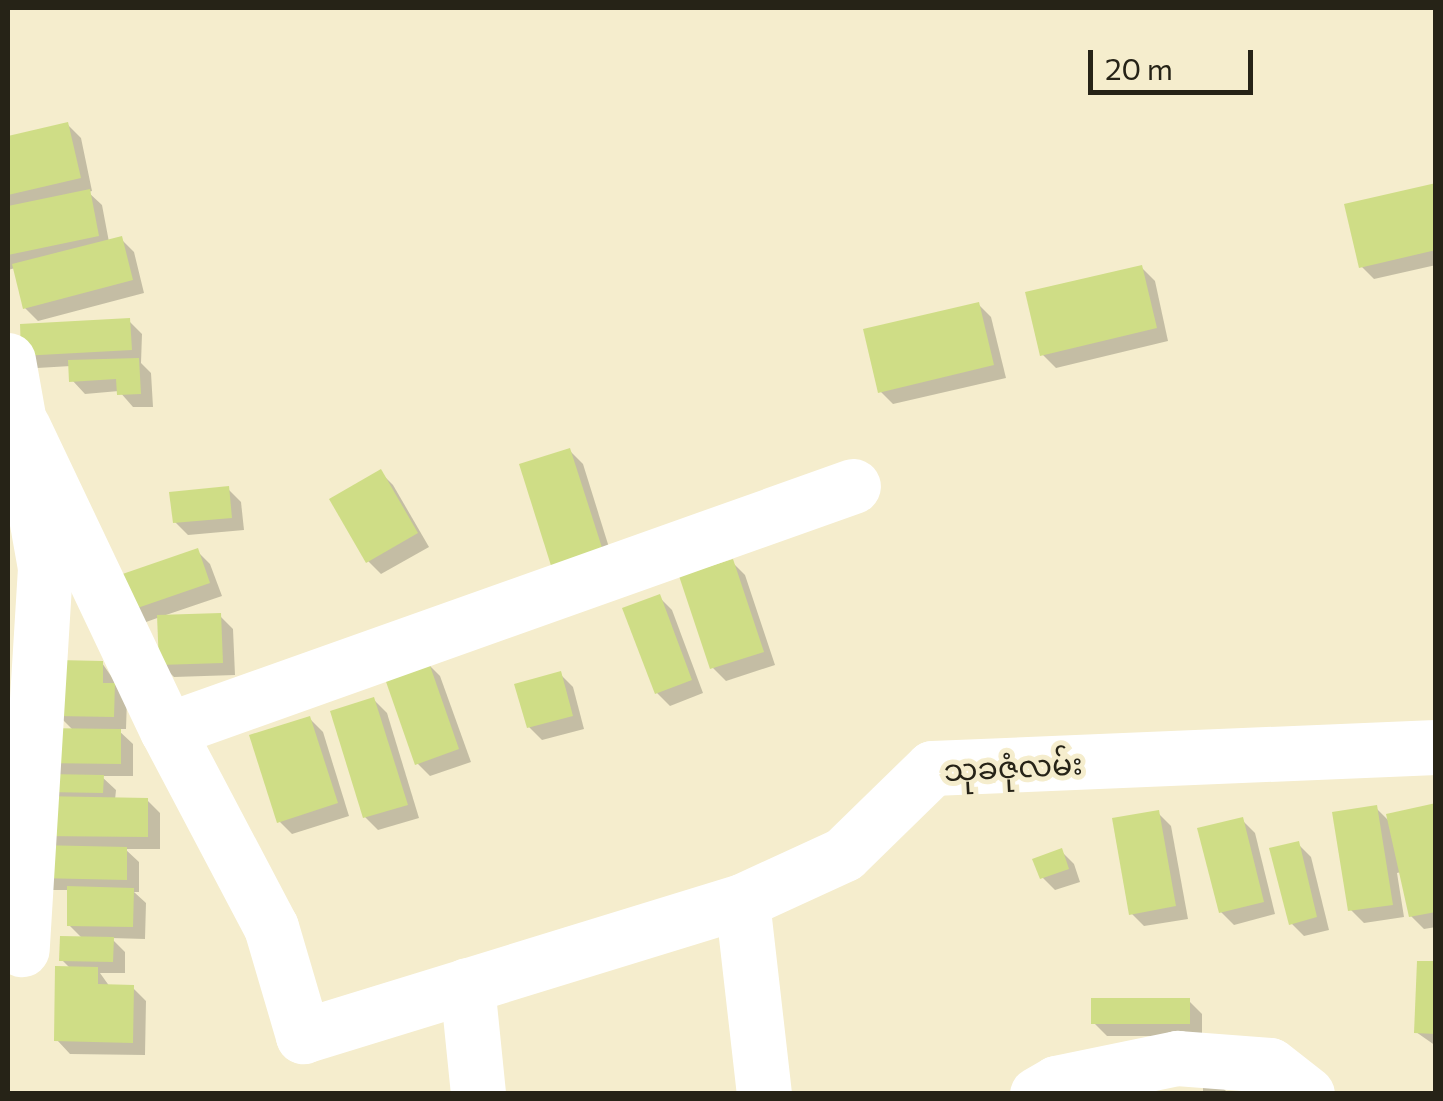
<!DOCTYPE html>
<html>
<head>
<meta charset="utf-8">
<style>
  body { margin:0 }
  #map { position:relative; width:1443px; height:1101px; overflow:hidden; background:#f5edcd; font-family:Commissioner,"Noto Sans Myanmar",sans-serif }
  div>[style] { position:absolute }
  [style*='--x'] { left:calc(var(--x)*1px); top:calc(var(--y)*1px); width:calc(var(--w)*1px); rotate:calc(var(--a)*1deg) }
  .shadow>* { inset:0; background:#0003 }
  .building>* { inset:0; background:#cfdd86 }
  .street>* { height:55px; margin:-27.5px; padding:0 27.5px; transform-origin:27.5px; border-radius:27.5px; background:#fff }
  span { translate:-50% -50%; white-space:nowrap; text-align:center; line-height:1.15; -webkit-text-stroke:10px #f5edcd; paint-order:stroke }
  .street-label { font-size:30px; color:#262317 }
  .frame { position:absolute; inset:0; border:10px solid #262317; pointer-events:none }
  .scale { position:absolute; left:1088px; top:50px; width:165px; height:45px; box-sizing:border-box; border:5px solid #262317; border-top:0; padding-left:12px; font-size:30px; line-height:35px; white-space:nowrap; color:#262317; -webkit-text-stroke:8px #f5edcd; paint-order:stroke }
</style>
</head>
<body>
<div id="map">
  <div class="shadow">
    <i style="clip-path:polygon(68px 125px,81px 138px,92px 191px,88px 192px,102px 205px,109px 242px,121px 239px,134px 252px,144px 293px,38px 321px,25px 308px,15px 268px,8px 270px,8px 138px)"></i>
    <i style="clip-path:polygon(1436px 186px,1436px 265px,1374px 279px,1361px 266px)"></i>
    <i style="clip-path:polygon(1142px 268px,1155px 281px,1168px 341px,1056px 368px,1043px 355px)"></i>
    <i style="clip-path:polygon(978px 304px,991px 317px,1006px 378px,893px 404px,880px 391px)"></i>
    <i style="clip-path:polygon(129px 321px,142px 334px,141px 363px,151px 373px,153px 407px,133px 407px,119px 391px,85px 394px,72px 380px,71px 366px,37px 368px,24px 355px)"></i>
    <i style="clip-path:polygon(570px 451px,583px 464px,617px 573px,557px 574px)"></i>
    <i style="clip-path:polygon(380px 472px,393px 485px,429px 547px,381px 574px,368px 561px)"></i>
    <i style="clip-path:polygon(228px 489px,241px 502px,244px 530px,188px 535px,175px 522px)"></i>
    <i style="clip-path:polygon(197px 551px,210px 564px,222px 596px,163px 616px,220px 616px,233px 629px,235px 675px,174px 677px,161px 664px,160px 617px,135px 626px,122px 613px)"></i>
    <i style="clip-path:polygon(732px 562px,745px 575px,775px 665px,726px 681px,713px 668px)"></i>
    <i style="clip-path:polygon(659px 597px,672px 610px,703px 693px,670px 706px,657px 693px)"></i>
    <i style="clip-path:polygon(102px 663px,127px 699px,126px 729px,117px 729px,133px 744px,133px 776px,101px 776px,116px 790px,115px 800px,147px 800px,160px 813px,160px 849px,125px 849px,139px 862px,139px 892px,134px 892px,146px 903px,145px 939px,111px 938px,125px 952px,125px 973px,100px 973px,110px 987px,133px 988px,146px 1001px,145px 1055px,70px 1054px,57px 1040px,71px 969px,62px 960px,83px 939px,69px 925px,70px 890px,53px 890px,42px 762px,74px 731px,58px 715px)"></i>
    <i style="clip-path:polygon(427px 663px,440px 676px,471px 762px,430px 776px,417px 763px)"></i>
    <i style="clip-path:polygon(560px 674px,573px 687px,584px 729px,542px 740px,529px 727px)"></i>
    <i style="clip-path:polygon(374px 700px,387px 713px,419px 818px,378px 830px,365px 817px)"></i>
    <i style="clip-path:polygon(310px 719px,323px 732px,349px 816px,292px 834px,279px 821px)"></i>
    <i style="clip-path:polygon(1436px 805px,1436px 927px,1424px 929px,1411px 916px,1401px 872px,1397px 873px,1404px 917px,1364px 923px,1351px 910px,1376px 808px,1391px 823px)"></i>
    <i style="clip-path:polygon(1158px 813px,1171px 826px,1188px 919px,1144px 926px,1131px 913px)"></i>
    <i style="clip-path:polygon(1242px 820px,1255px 833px,1275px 914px,1234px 925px,1221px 912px)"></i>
    <i style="clip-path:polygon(1298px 844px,1311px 857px,1329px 930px,1304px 936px,1291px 923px)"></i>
    <i style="clip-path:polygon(1061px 851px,1074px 864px,1080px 882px,1055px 890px,1042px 877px)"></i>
    <i style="clip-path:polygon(1436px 964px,1436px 1046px,1416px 1032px)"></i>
    <i style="clip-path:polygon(1189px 1001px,1202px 1014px,1202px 1036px,1107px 1036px,1094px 1023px)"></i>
    <i style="clip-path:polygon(1203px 1080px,1216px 1081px,1229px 1094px,1203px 1094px)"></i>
  </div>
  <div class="building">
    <i style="clip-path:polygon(68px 122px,81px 178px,8px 195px,8px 136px)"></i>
    <i style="clip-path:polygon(1436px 183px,1436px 250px,1359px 268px,1344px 204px)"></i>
    <i style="clip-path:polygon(90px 189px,99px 236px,8px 255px,8px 206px)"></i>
    <i style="clip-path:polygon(122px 236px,133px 280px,23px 309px,12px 264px)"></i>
    <i style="clip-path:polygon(1142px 265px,1157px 328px,1040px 356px,1025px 292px)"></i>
    <i style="clip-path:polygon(979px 302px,994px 365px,878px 393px,863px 329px)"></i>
    <i style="clip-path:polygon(130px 318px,132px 350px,21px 356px,20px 324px)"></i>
    <i style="clip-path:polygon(139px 358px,141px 394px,117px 395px,116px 379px,69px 382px,68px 360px)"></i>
    <i style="clip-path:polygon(570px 448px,606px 560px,554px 575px,519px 464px)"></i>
    <i style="clip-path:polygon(381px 469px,418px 533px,366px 563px,329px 499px)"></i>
    <i style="clip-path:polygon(229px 486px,232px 518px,173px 523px,169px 492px)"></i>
    <i style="clip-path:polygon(198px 548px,210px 583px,120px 614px,108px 579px)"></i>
    <i style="clip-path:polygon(733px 559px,764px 652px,710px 669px,679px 576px)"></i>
    <i style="clip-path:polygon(660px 594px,692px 680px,655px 694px,622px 608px)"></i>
    <i style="clip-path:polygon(221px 613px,223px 663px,159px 665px,157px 615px)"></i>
    <i style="clip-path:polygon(57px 660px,103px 661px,103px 683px,115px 683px,114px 717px,56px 716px)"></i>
    <i style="clip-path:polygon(428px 660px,459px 749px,415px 765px,384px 676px)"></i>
    <i style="clip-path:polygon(561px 671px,573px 716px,527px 728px,514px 684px)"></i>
    <i style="clip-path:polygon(374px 697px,408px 805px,363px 818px,330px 711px)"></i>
    <i style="clip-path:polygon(310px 716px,338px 803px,277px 823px,249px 735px)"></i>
    <i style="clip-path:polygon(40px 728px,121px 729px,121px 764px,40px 763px)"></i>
    <i style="clip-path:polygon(47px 774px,104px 775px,103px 793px,46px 792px)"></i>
    <i style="clip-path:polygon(39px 796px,148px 798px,148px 837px,38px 836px)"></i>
    <i style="clip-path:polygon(1436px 803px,1436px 912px,1409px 917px,1386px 814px)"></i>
    <i style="clip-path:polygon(1377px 805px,1393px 905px,1348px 911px,1332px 812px)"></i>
    <i style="clip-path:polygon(1159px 810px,1176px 906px,1129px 915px,1112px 818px)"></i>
    <i style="clip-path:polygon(1243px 817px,1264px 902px,1219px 913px,1197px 828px)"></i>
    <i style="clip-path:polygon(1299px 841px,1317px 917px,1289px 925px,1269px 848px)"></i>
    <i style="clip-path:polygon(37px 845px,127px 847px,127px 880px,37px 878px)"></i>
    <i style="clip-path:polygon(1062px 848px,1069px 869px,1040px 879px,1032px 859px)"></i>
    <i style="clip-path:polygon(67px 886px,134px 888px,133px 927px,67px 926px)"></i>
    <i style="clip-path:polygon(60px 936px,114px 937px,113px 962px,59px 961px)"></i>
    <i style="clip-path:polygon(1417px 961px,1436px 961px,1436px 1034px,1414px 1033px)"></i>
    <i style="clip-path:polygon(55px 966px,98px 967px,98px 984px,134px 985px,133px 1043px,54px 1041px)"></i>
    <i style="clip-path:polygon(1091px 998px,1190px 998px,1190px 1024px,1091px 1024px)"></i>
  </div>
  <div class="street">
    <i style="--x:8;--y:360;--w:211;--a:79.9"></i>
    <i style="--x:45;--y:568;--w:382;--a:93.5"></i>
    <i style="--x:23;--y:427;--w:335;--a:64.6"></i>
    <i style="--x:167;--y:730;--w:223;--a:62.2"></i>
    <i style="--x:271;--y:927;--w:114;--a:73.6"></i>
    <i style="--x:303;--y:1036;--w:459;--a:-17.1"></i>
    <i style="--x:742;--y:901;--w:112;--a:-24.7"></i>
    <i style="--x:844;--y:854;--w:123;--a:-44.3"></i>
    <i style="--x:932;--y:768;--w:504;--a:-2.39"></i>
    <i style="--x:167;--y:730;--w:728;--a:-19.58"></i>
    <i style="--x:742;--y:901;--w:194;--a:83.5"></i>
    <i style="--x:467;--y:985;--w:110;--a:84.2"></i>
    <i style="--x:1037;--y:1094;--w:22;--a:-30"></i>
    <i style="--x:1056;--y:1083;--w:124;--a:-11.7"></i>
    <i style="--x:1177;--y:1058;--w:93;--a:4.3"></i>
    <i style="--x:1270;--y:1065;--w:47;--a:38.1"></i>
  </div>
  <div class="street-label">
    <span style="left:1013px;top:766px;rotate:-3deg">သုခဇုံလမ်း</span>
  </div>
  <div class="frame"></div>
  <div class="scale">20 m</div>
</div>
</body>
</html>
